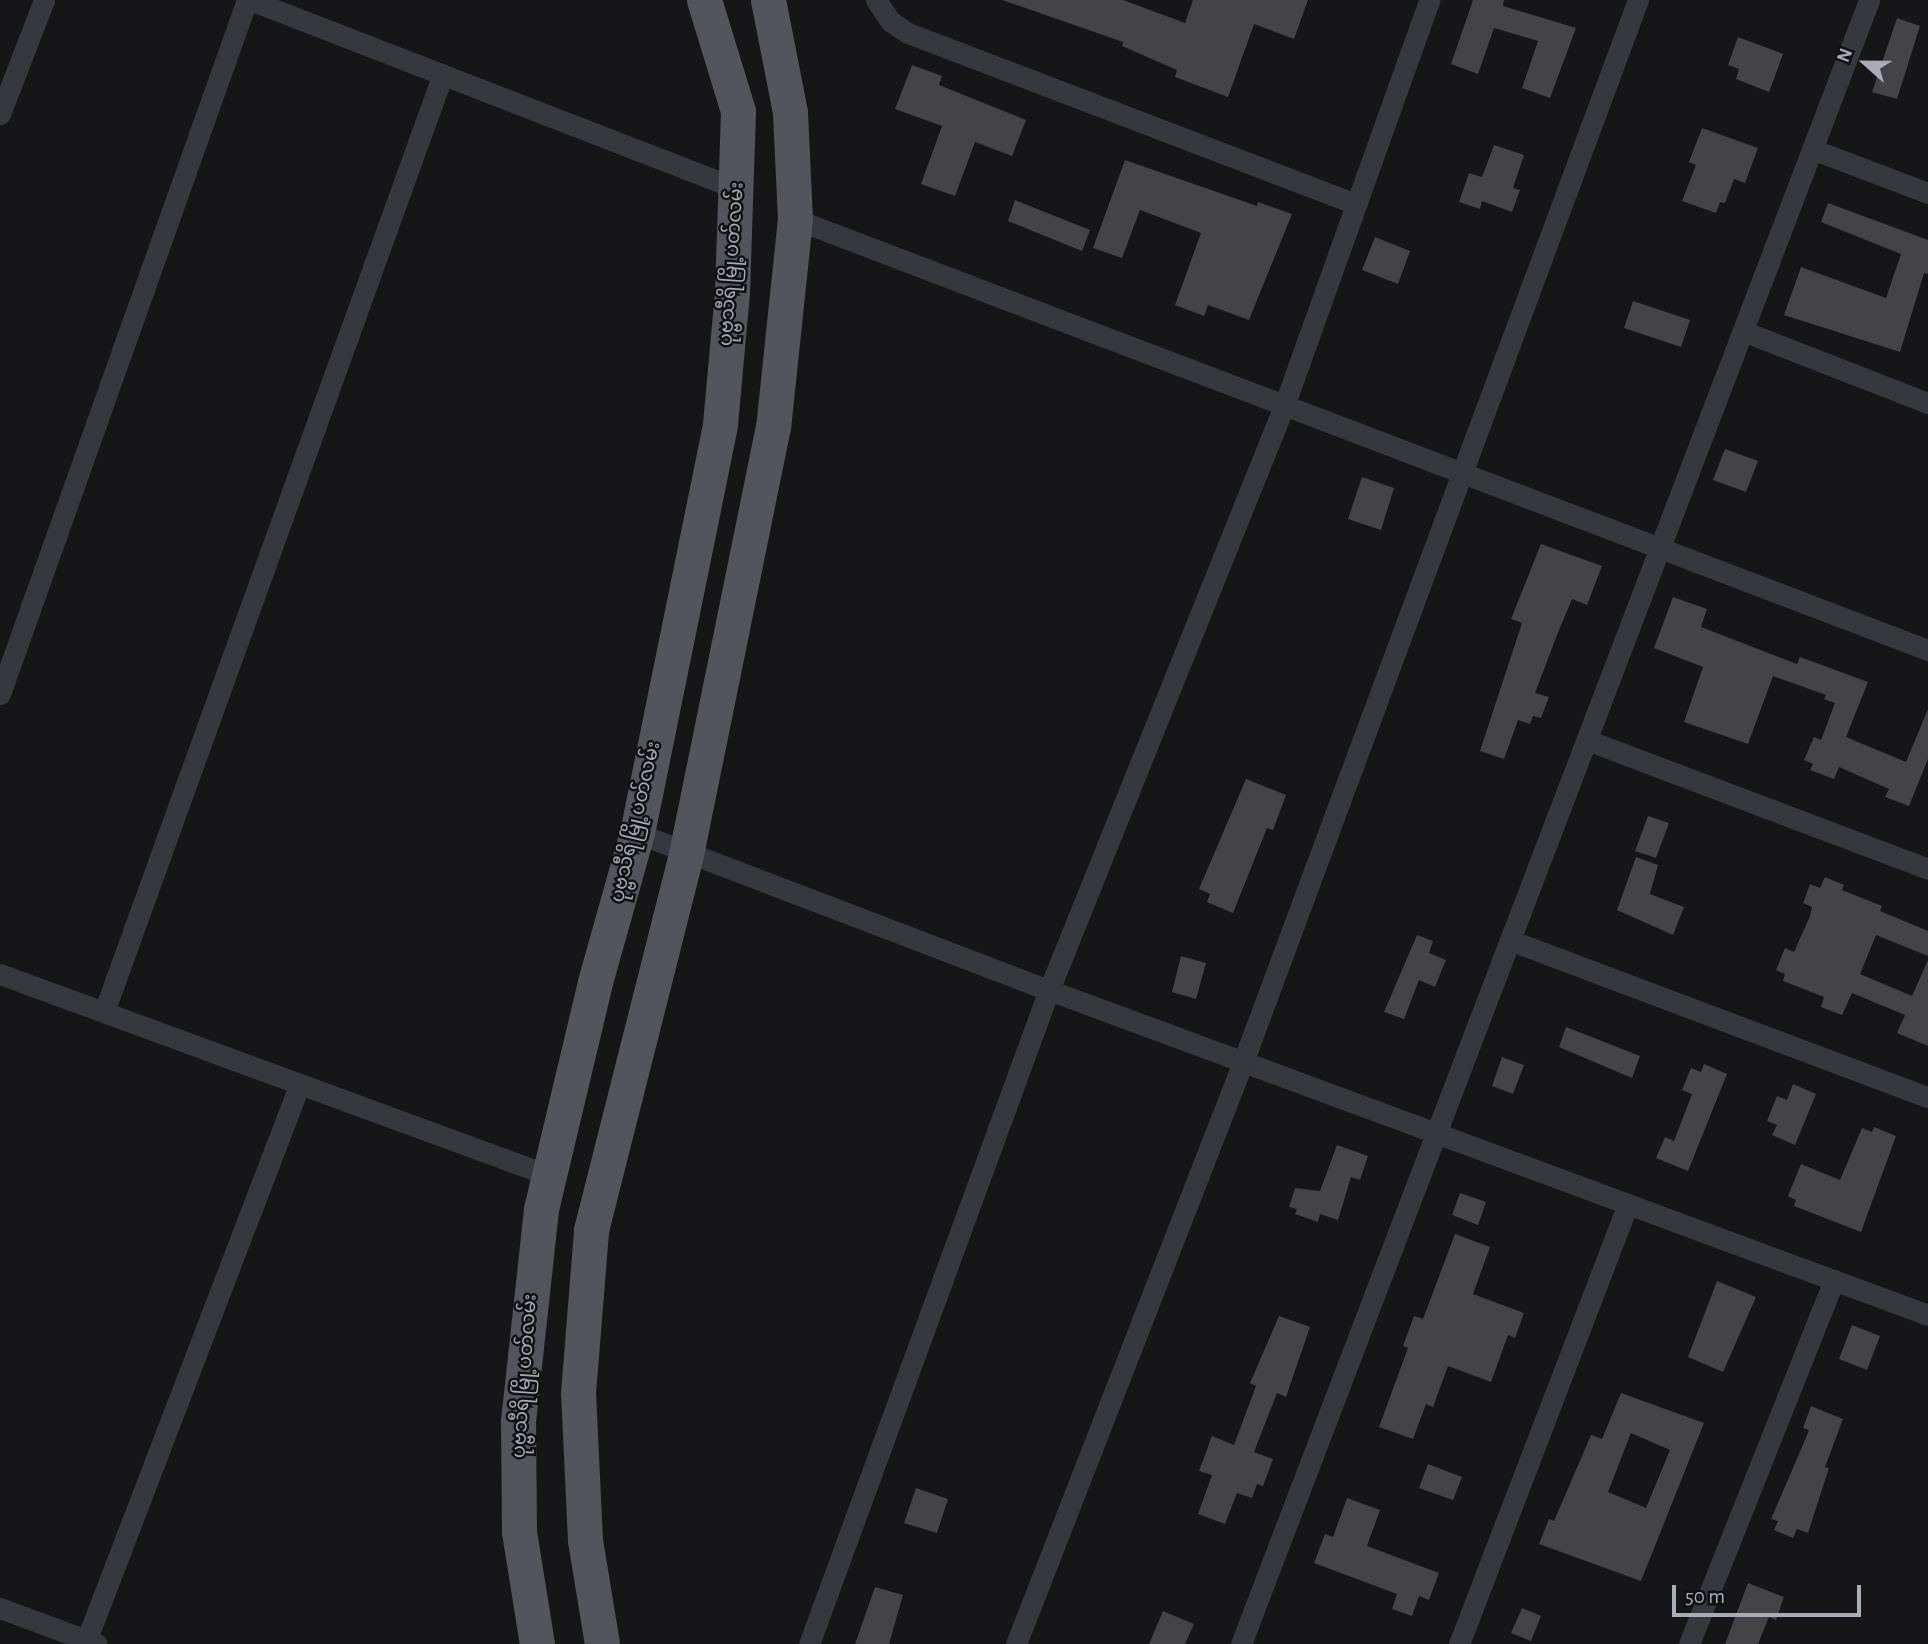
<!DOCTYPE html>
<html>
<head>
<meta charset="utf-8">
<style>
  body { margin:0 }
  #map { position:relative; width:1928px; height:1644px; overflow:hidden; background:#161618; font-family:"Alegreya Sans","Noto Sans Myanmar",sans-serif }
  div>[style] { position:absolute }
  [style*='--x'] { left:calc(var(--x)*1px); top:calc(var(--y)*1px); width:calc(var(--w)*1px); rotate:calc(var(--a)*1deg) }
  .building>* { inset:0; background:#434348 }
  .minor>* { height:21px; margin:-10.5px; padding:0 10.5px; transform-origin:10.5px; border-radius:10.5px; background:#37383d }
  .primary>* { height:35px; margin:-17.5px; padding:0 17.5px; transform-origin:17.5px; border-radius:17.5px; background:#54555c }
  span { translate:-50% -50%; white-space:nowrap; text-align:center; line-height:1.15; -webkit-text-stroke:5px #111113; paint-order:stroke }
  .street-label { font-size:19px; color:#a9acb7 }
  .north { position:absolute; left:1830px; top:28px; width:70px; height:70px; -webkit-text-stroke:5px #111113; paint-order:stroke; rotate:291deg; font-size:19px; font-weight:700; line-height:28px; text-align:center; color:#a9acb7 }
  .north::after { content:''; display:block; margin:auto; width:24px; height:32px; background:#a9acb7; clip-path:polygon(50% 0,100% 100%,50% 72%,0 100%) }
  .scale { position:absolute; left:1672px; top:1585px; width:189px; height:32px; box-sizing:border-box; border:4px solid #a9acb7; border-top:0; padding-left:9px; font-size:21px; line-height:24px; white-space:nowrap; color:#a9acb7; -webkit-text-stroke:5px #111113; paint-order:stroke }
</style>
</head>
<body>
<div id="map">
  <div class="building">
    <i style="clip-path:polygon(1002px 0,1123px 0,1185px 23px,1193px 0,1308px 0,1294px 39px,1254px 24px,1228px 97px,1175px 77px,1177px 70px,1122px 46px,1123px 42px)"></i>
    <i style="clip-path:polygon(1473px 0,1504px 0,1503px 6px,1576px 28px,1550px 98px,1522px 88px,1538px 41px,1494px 28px,1478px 74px,1451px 64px)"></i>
    <i style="clip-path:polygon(1897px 18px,1920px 26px,1897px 99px,1872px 92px)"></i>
    <i style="clip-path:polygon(1738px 37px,1783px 54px,1769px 92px,1736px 79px,1739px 69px,1728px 65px)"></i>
    <i style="clip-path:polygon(912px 65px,942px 76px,939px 85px,1026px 120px,1012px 156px,975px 142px,955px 196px,921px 184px,942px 126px,895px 109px)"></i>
    <i style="clip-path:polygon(1702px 128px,1758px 148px,1745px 183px,1734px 179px,1725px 203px,1720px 202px,1716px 213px,1682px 201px,1696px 165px,1689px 162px)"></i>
    <i style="clip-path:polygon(1494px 145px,1524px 155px,1513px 188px,1520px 190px,1512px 212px,1482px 201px,1480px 209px,1459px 202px,1469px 173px,1482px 177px)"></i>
    <i style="clip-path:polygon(1125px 160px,1257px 206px,1258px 202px,1292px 214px,1249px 320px,1208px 305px,1204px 316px,1175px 305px,1201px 233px,1140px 210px,1122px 258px,1093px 248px)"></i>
    <i style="clip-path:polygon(1015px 200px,1090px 230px,1082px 251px,1008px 221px)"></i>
    <i style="clip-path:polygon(1828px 203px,1928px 240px,1928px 274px,1924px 273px,1900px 352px,1784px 315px,1801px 267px,1886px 298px,1901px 254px,1821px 222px)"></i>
    <i style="clip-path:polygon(1375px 237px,1410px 251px,1398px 284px,1362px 270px)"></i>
    <i style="clip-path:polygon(1633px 301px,1690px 320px,1681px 347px,1624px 328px)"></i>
    <i style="clip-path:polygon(1725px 449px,1758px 461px,1746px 492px,1713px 480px)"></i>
    <i style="clip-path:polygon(1362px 477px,1394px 488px,1381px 530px,1348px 519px)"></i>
    <i style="clip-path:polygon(1541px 544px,1602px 566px,1587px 605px,1572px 599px,1557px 635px,1535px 693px,1549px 697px,1541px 718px,1533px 716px,1530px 724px,1518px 720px,1504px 759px,1480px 751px,1522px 623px,1511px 619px)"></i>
    <i style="clip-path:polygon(1673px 597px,1707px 609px,1701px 627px,1797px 664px,1800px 657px,1868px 682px,1846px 737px,1906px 762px,1928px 709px,1928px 759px,1909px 806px,1885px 797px,1889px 789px,1839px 767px,1834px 779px,1810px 770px,1813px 764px,1804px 760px,1814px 737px,1821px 740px,1835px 703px,1824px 699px,1826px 695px,1773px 676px,1748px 744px,1684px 722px,1703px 667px,1654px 648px)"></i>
    <i style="clip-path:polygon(1246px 779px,1286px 795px,1273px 830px,1267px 828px,1233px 913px,1207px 902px,1210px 894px,1199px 889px)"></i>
    <i style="clip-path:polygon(1648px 816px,1669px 823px,1656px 858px,1635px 851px)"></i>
    <i style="clip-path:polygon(1636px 857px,1658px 865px,1650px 894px,1684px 907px,1673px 935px,1617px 910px)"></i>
    <i style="clip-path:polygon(1825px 877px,1844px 885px,1842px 890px,1882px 906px,1880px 911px,1928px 931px,1928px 956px,1876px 935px,1860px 974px,1912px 996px,1928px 960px,1928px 1046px,1897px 1033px,1905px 1015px,1852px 993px,1842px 1015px,1821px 1007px,1824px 997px,1783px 981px,1785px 974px,1776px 970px,1785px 948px,1794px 952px,1810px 916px,1812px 907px,1803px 903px,1810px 884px,1820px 888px)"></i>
    <i style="clip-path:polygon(1417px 935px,1433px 941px,1429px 953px,1446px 960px,1435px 987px,1419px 980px,1404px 1019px,1384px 1012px)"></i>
    <i style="clip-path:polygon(1181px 956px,1206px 963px,1196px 999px,1172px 992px)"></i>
    <i style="clip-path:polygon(1566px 1027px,1640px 1056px,1632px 1078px,1559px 1047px)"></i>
    <i style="clip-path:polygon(1502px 1057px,1524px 1065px,1513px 1094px,1492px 1086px)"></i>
    <i style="clip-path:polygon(1704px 1064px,1727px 1074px,1688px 1171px,1656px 1158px,1665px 1137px,1674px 1141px,1692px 1094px,1682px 1090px,1691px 1068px,1701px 1072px)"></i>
    <i style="clip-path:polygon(1793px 1084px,1816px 1094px,1795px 1145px,1772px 1135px,1777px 1125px,1767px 1121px,1777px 1096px,1787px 1100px)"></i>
    <i style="clip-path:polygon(1874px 1127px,1896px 1136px,1861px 1232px,1794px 1206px,1796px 1200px,1788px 1196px,1801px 1164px,1840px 1180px,1862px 1128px,1872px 1132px)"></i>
    <i style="clip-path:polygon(1337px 1145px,1368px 1156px,1360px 1180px,1351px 1177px,1338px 1220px,1320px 1214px,1318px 1222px,1295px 1214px,1297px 1209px,1289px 1207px,1295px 1188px,1320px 1191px)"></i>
    <i style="clip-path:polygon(1460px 1193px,1486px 1202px,1478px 1225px,1452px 1215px)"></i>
    <i style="clip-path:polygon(1455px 1234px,1490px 1247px,1473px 1294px,1524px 1313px,1515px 1338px,1508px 1335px,1491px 1382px,1448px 1366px,1433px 1407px,1426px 1404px,1413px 1439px,1379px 1427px,1408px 1348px,1403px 1346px,1414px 1316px,1423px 1319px)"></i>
    <i style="clip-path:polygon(1717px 1281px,1756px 1297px,1723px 1372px,1688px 1357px)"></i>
    <i style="clip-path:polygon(1279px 1316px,1310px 1327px,1286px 1397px,1277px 1393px,1254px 1452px,1273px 1459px,1263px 1486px,1257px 1484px,1252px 1498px,1237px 1493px,1225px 1524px,1198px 1514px,1212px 1475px,1199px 1471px,1212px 1436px,1234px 1445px,1256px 1386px,1250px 1383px)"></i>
    <i style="clip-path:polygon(1852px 1325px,1880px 1336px,1867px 1370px,1839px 1359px)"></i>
    <i style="clip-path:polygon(evenodd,1621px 1393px,1704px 1423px,1641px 1581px,1539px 1544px,1549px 1519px,1554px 1521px,1591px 1435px,1602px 1439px,1621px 1393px,1631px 1433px,1670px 1450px,1646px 1508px,1608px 1492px,1631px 1433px)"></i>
    <i style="clip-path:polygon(1811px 1406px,1843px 1419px,1825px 1467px,1829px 1468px,1808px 1533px,1797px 1529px,1793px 1538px,1774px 1530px,1778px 1521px,1771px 1519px,1805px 1440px,1809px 1430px,1803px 1428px)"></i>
    <i style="clip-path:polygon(1428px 1464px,1462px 1477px,1453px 1500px,1419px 1488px)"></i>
    <i style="clip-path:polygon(916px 1488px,948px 1499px,937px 1533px,904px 1523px)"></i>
    <i style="clip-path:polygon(1347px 1498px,1380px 1510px,1367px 1546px,1439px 1573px,1429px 1600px,1419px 1596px,1412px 1616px,1392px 1609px,1397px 1594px,1314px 1563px,1325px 1534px,1333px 1537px)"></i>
    <i style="clip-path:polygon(1748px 1583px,1784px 1597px,1776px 1620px,1769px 1617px,1758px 1644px,1725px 1644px)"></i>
    <i style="clip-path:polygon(875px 1587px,903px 1595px,889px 1644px,855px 1644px)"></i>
    <i style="clip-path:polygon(1522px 1608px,1541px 1616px,1531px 1641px,1511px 1633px)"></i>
    <i style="clip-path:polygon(1163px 1611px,1194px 1624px,1185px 1644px,1149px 1644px)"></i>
  </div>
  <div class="minor">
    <i style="--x:250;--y:0;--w:523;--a:21.17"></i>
    <i style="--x:876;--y:0;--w:25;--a:56"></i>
    <i style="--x:890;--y:21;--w:22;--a:34"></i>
    <i style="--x:908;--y:33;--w:480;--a:20.9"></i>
    <i style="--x:0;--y:114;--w:122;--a:-68.9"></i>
    <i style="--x:1812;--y:149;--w:124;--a:20.8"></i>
    <i style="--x:795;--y:219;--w:1212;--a:20.83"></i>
    <i style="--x:1743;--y:331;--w:199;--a:21.3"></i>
    <i style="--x:0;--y:694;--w:737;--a:-70.41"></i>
    <i style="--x:1587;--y:740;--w:365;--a:20.7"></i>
    <i style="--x:637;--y:833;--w:441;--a:20.9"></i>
    <i style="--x:1049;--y:990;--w:937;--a:20.29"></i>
    <i style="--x:1512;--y:941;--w:444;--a:20.6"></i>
    <i style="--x:0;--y:974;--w:584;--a:20.14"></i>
    <i style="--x:104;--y:1012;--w:997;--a:-70.13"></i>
    <i style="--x:0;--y:1608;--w:103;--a:20.4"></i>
    <i style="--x:85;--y:1644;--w:598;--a:-69.02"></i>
    <i style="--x:809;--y:1644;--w:697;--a:-69.85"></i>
    <i style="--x:1049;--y:990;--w:630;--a:-68.08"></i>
    <i style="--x:1284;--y:406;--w:431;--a:-70.3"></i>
    <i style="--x:1016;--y:1644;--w:625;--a:-68.69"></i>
    <i style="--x:1243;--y:1062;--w:1133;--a:-69.6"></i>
    <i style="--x:1241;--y:1644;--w:1760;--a:-69.09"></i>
    <i style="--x:1459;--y:1644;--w:471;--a:-69"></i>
    <i style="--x:1689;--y:1644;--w:392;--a:-68.3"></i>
  </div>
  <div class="primary">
    <i style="--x:537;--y:1644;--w:113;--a:-99.1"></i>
    <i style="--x:519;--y:1532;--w:111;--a:-90.5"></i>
    <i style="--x:518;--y:1421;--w:213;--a:-83.8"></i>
    <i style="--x:541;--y:1209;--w:233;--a:-76.6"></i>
    <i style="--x:595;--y:982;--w:155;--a:-74.3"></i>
    <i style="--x:637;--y:833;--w:417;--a:-78.5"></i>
    <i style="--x:720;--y:424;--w:133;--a:-84.8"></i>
    <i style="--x:732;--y:292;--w:181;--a:-88.1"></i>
    <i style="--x:738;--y:111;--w:116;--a:-107"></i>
    <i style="--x:602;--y:1644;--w:105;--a:-99.3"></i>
    <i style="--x:585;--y:1540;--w:147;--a:-92.7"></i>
    <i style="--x:578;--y:1393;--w:164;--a:-85.4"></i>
    <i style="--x:591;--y:1230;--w:388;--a:-75.8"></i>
    <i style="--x:686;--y:854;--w:435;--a:-78.5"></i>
    <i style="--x:773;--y:428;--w:210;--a:-84"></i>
    <i style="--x:795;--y:219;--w:107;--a:-92.7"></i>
    <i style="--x:790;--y:112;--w:114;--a:-101.1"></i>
  </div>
  <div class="street-label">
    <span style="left:732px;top:264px;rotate:-86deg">ပုဗ္ဗသီရိ မြို့ပတ်လမ်း</span>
    <span style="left:636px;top:822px;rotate:-77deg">ပုဗ္ဗသီရိ မြို့ပတ်လမ်း</span>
    <span style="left:525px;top:1376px;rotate:-86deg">ပုဗ္ဗသီရိ မြို့ပတ်လမ်း</span>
  </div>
  <div class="north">N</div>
  <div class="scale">50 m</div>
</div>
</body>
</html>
